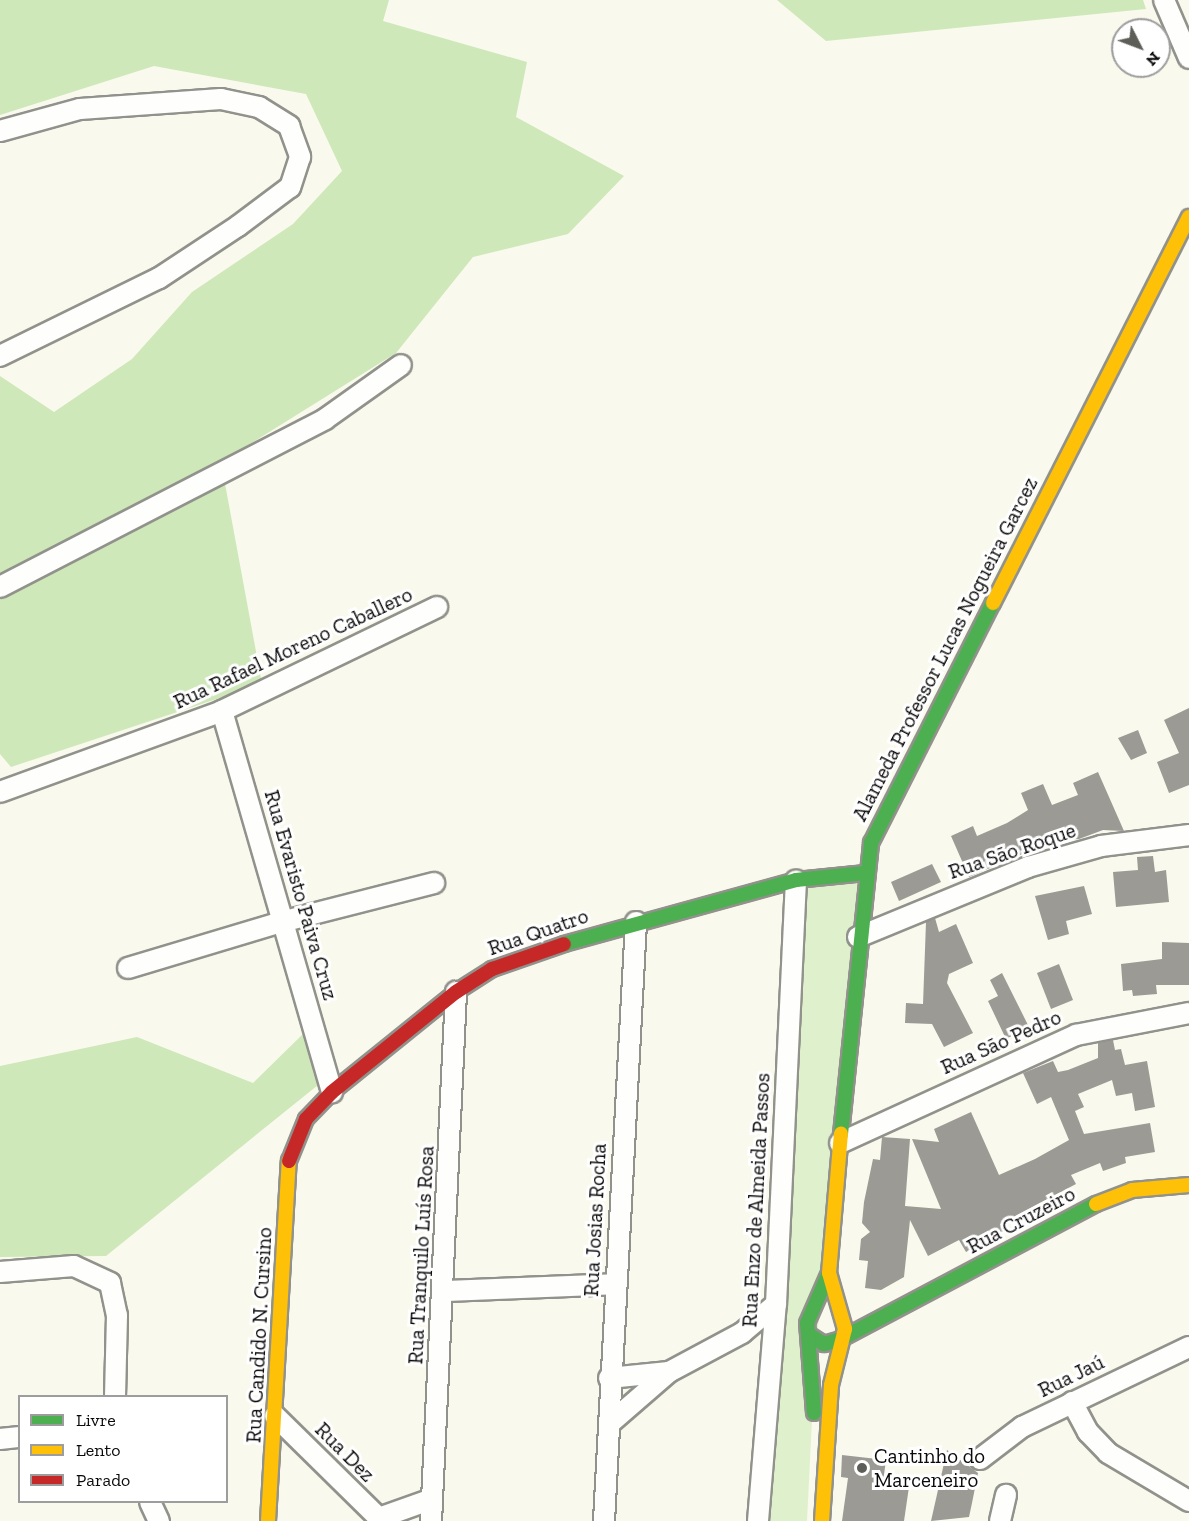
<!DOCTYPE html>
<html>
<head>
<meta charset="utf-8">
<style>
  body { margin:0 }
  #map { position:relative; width:1189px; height:1521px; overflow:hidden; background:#faf9ed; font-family:"Zilla Slab",serif }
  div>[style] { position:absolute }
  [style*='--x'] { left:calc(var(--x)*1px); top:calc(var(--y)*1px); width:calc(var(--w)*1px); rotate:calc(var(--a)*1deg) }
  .green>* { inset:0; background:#dff0cd }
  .forest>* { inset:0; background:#cee8ba }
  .building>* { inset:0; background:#9c9a94 }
  .roads { filter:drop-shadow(2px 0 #92928c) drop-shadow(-2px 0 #92928c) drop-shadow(0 2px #92928c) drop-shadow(0 -2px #92928c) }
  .street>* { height:20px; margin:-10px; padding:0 10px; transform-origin:10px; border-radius:10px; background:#fefefc }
  .fast>* { height:14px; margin:-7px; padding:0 7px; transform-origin:7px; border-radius:7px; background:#4caf50 }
  .slow>* { height:14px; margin:-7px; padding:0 7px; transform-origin:7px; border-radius:7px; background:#ffc107 }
  .jam>* { height:14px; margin:-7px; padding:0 7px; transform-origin:7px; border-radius:7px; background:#c62828 }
  .dots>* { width:16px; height:16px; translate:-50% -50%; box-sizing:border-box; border:3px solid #fff; border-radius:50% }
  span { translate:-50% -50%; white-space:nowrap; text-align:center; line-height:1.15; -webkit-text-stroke:6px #fff; paint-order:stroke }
  .street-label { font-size:21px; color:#0a0a0a }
  .poi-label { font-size:21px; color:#0a0a0a }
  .left { translate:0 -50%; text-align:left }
  .legend { position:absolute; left:18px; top:1395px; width:210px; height:108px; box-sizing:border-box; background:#fff; border:2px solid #9d9d9d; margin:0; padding:8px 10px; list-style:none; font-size:18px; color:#0a0a0a }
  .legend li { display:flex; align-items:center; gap:12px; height:30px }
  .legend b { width:30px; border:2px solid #9d9d9d }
  .north { position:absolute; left:1111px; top:18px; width:60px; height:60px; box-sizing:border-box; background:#fff; border:2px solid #9d9d9d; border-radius:50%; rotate:132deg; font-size:16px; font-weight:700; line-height:24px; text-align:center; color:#0a0a0a }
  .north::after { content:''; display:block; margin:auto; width:21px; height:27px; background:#5e5e59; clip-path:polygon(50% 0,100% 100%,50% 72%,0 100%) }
</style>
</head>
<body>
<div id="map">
  <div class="green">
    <i style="clip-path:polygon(861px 875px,815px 1359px,807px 1521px,760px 1521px,802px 884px)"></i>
  </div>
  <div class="forest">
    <i style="clip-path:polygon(0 0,389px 0,383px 21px,527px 62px,516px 117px,624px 176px,568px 234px,473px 257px,396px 353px,221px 462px,262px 684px,11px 767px,0 754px,0 376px,54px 412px,132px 359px,192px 292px,293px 224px,342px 171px,306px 94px,154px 66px,0 115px)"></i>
    <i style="clip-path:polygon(777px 0,1143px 0,1146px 9px,826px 41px)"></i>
    <i style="clip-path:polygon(305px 1032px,318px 1085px,106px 1256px,0 1257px,0 1066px,137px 1037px,253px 1083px)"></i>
  </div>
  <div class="building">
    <i style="clip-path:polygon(1189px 708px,1189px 785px,1169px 793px,1157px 762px,1179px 753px,1164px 720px)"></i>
    <i style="clip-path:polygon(1138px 730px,1147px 753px,1131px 760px,1118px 738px)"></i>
    <i style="clip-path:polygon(1098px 772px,1124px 831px,1103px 830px,1079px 839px,1053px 841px,969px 877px,951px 836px,973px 826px,977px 836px,1007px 823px,1028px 810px,1021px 793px,1043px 784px,1052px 805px,1078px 795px,1073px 783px)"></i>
    <i style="clip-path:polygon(1153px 856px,1155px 872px,1166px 870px,1169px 902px,1116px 907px,1113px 872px,1138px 870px,1137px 857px)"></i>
    <i style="clip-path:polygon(932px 864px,941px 882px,899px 901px,891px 882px)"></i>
    <i style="clip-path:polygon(1084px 886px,1092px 914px,1066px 921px,1069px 934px,1048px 940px,1035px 896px)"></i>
    <i style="clip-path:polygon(935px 918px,939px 932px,956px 924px,973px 963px,949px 974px,947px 983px,973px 1033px,944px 1047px,932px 1024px,905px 1023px,906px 1003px,923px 1004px,926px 922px)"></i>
    <i style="clip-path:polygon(1162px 942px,1189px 943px,1189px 985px,1156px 985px,1157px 994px,1133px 996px,1132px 990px,1123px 991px,1121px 964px,1162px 959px)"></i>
    <i style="clip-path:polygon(1059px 964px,1073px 1000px,1051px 1009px,1037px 973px)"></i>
    <i style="clip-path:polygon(1002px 973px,1029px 1027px,1006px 1039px,988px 1001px,998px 996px,990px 980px)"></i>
    <i style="clip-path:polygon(1113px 1040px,1115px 1050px,1121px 1049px,1125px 1065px,1147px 1061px,1155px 1107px,1135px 1111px,1132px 1093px,1116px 1096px,1112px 1080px,1078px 1094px,1084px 1107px,1075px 1111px,1084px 1134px,1150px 1123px,1155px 1152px,1125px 1157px,1126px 1163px,1103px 1171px,1100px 1163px,1071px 1175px,1076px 1184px,1000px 1224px,1004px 1231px,966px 1252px,959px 1240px,928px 1256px,910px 1220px,904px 1277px,881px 1290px,865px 1288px,868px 1261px,859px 1260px,861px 1239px,870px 1232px,862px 1223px,864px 1202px,873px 1159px,880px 1160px,882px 1137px,910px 1139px,905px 1206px,941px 1209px,912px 1139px,939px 1142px,934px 1129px,971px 1112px,999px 1175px,1035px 1159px,1069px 1140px,1051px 1097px,1037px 1104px,1023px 1073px,1053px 1061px,1058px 1072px,1068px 1070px,1098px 1058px,1098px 1043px)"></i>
    <i style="clip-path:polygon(947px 1450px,978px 1473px,972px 1503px,969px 1517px,931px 1521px)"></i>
    <i style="clip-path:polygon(842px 1455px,886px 1460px,883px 1482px,909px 1487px,904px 1521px,842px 1521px,848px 1478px,841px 1477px)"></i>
  </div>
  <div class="roads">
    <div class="street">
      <i style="--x:1164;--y:0;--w:63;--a:66.7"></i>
      <i style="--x:0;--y:131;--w:83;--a:-15.4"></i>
      <i style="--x:80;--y:109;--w:141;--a:-4.1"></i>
      <i style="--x:221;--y:99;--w:39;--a:12"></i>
      <i style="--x:259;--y:107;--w:36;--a:32"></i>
      <i style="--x:289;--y:126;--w:33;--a:70"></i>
      <i style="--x:300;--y:157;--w:32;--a:108"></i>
      <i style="--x:290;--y:187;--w:65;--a:143.1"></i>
      <i style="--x:238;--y:226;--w:95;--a:146.6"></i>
      <i style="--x:159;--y:278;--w:177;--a:153.9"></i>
      <i style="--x:0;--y:587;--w:366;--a:-27.3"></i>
      <i style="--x:325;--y:419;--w:93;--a:-35.4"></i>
      <i style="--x:222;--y:711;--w:397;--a:73.9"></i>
      <i style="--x:0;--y:792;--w:236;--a:-20"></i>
      <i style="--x:222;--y:711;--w:239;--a:-25.8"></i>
      <i style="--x:858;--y:937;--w:184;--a:-22.4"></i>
      <i style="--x:1028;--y:867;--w:76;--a:-16"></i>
      <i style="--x:1101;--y:846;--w:89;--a:-7.1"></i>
      <i style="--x:128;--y:968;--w:164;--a:-16.7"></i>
      <i style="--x:285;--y:921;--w:154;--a:-14.3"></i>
      <i style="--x:840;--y:1143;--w:260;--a:-24.6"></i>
      <i style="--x:1076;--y:1035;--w:115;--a:-11"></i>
      <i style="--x:0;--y:1272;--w:74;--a:-4.6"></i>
      <i style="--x:74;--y:1266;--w:40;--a:25"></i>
      <i style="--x:110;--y:1283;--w:33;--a:78"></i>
      <i style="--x:117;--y:1315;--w:81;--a:91.4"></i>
      <i style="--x:444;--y:1291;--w:172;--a:-2.3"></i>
      <i style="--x:609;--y:1378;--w:60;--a:-5.7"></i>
      <i style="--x:1072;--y:1402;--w:34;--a:62"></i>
      <i style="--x:1088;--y:1432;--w:29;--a:46"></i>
      <i style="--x:1108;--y:1453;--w:94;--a:30.7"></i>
      <i style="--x:275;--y:1416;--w:150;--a:44.5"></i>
      <i style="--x:609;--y:1424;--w:79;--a:-40.9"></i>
      <i style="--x:669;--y:1372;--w:83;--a:-28.1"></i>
      <i style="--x:742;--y:1333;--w:45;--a:-40.5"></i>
      <i style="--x:0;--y:1439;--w:20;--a:-6"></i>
      <i style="--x:980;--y:1459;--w:53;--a:-37.3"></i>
      <i style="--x:1022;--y:1427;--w:185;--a:-25.6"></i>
      <i style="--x:150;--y:1502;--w:21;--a:65"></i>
      <i style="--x:379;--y:1518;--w:56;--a:-19.7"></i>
      <i style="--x:431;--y:1521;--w:530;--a:-87.29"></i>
      <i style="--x:604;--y:1521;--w:600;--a:-86.94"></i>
      <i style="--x:758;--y:1521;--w:218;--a:-85.3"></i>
      <i style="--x:776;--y:1304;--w:424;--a:-87.3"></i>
      <i style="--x:1000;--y:1521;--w:27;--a:-77"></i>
    </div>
    <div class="fast">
      <i style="--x:564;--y:944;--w:241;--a:-15.4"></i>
      <i style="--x:796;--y:880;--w:70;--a:-5.7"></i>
      <i style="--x:841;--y:1134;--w:293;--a:-84.1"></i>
      <i style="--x:871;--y:843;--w:269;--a:-63.1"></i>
      <i style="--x:810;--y:1335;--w:17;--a:33"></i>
      <i style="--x:824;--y:1344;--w:18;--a:-16"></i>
      <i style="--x:841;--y:1339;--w:289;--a:-27.9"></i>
      <i style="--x:814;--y:1413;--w:90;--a:-94.4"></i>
      <i style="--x:807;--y:1323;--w:55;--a:-66.3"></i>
    </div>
    <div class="slow">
      <i style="--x:993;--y:603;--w:433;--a:-63.1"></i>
      <i style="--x:1096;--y:1204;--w:39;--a:-21"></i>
      <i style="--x:1132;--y:1190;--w:57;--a:-5"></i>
      <i style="--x:268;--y:1521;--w:361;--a:-86.7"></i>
      <i style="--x:822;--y:1521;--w:136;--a:-86.2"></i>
      <i style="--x:831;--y:1385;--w:58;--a:-76"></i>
      <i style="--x:845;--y:1329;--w:58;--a:-105.9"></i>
      <i style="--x:829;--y:1273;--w:140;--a:-85.1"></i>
    </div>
    <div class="jam">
      <i style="--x:289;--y:1161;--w:45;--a:-68"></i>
      <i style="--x:306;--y:1119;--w:37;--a:-46"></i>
      <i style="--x:332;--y:1092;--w:159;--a:-38.9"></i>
      <i style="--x:456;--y:992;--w:43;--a:-32.6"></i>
      <i style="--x:492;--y:969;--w:76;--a:-19.1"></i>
    </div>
  </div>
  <div class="dots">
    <i style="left:862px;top:1468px;background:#5e5e59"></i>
  </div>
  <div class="street-label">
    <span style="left:293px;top:648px;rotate:-25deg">Rua Rafael Moreno Caballero</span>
    <span style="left:945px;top:649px;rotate:-63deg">Alameda Professor Lucas Nogueira Garcez</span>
    <span style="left:1012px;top:851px;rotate:-19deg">Rua São Roque</span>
    <span style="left:301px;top:895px;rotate:74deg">Rua Evaristo Paiva Cruz</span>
    <span style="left:538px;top:932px;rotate:-19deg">Rua Quatro</span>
    <span style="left:1001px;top:1042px;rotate:-24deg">Rua São Pedro</span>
    <span style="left:756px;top:1200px;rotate:-87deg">Rua Enzo de Almeida Passos</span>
    <span style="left:595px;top:1220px;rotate:-87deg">Rua Josias Rocha</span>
    <span style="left:1021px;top:1220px;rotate:-28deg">Rua Cruzeiro</span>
    <span style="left:421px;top:1255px;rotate:-87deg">Rua Tranquilo Luís Rosa</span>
    <span style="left:259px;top:1335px;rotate:-87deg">Rua Candido N. Cursino</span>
    <span style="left:1071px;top:1376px;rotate:-26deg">Rua Jaú</span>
    <span style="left:345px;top:1452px;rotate:45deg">Rua Dez</span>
  </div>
  <div class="poi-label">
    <span class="left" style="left:874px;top:1468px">Cantinho do<br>Marceneiro</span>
  </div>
  <ul class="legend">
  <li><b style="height:8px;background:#4caf50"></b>Livre</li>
  <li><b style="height:8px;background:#ffc107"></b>Lento</li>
  <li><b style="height:8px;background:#c62828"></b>Parado</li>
  </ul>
  <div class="north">N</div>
</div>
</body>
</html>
